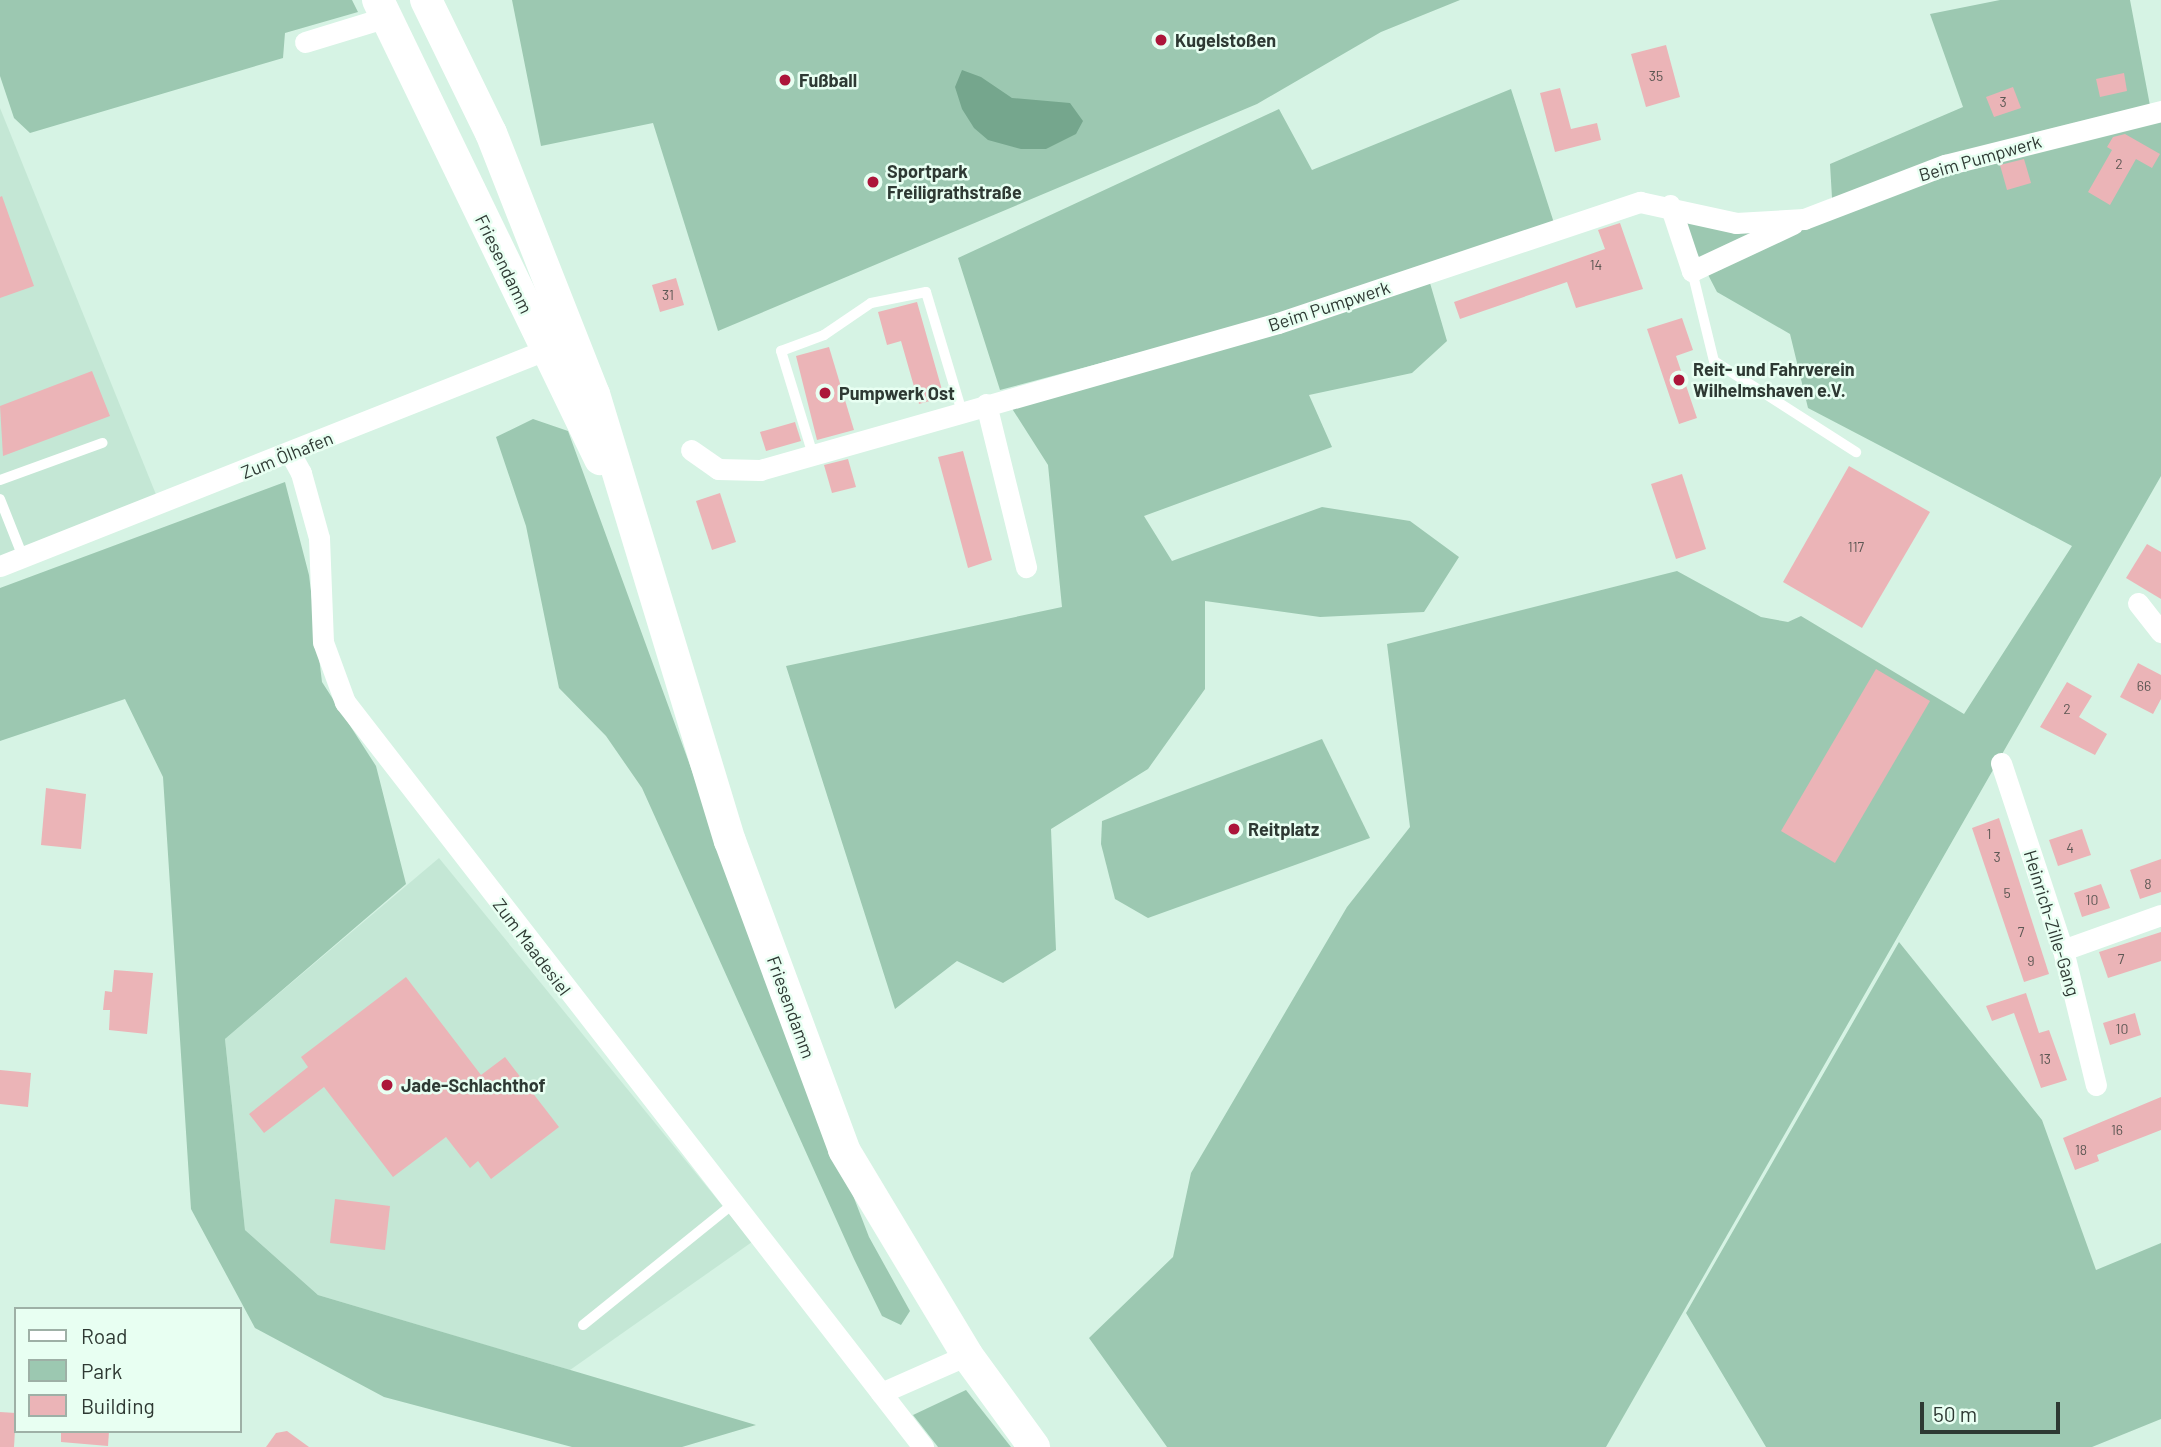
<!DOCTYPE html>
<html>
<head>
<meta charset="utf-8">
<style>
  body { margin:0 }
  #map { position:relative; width:2161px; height:1447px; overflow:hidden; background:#d6f3e4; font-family:Barlow,sans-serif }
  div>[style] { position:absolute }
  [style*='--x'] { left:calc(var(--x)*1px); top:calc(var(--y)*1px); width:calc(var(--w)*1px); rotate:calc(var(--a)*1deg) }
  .built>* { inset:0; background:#c4e7d5 }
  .green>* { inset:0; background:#9cc8b1 }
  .water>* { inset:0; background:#75a68d }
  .building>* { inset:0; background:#ebb4b7 }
  .lane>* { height:10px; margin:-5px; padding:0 5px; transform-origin:5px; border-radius:5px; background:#fff }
  .street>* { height:21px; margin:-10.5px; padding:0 10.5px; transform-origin:10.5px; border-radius:10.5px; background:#fff }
  .secondary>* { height:32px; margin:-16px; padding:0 16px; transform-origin:16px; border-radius:16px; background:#fff }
  .dots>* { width:19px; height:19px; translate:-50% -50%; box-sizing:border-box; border:4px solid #e8fff2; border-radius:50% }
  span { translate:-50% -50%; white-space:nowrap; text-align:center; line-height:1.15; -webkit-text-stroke:5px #e8fff2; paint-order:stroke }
  .number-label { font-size:14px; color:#5d5854 }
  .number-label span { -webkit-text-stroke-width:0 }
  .poi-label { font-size:18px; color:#2e3933; font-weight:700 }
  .left { translate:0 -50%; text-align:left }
  .street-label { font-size:18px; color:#2e3933 }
  .legend { position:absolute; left:14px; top:1307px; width:228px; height:126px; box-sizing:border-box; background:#e8fff2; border:2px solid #9eb0a6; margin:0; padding:9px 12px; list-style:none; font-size:21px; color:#2e3933 }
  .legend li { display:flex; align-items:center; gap:14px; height:35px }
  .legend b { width:35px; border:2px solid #9eb0a6 }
  .scale { position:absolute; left:1920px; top:1402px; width:140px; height:32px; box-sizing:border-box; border:4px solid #2e3933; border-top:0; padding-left:9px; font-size:21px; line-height:24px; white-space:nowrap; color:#2e3933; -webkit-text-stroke:5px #e8fff2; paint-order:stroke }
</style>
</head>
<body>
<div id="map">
  <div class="built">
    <i style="clip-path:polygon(0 108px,157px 497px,0 556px)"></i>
    <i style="clip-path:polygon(439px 858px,752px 1242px,570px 1370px,318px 1295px,245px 1230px,225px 1039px)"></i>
  </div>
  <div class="green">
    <i style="clip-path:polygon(0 0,352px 0,358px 12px,285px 33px,283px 58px,30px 133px,14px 118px,0 76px)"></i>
    <i style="clip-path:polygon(512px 0,1460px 0,1381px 32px,1257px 104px,718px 331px,653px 123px,541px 146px)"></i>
    <i style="clip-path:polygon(2000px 0,2130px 0,2152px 116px,2161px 119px,2161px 476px,1606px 1447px,1167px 1447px,1089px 1338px,1173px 1257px,1191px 1173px,1347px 907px,1410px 827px,1387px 644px,1677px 571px,1761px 617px,1788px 622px,1801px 616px,1964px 714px,2072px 546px,1808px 408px,1790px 334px,1717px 292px,1677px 215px,1756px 233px,1832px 198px,1830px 164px,1963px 107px,1930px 14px)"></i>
    <i style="clip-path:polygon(1511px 89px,1554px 223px,1277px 316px,1000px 390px,958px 258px,1279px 109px,1312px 170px)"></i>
    <i style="clip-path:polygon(1430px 283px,1447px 341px,1412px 373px,1309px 395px,1332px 447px,1144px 516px,1172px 561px,1322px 507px,1410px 521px,1459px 557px,1424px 612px,1320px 617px,1205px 601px,1205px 689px,1148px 769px,1051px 829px,1056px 950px,1003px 983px,957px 961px,895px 1009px,786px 666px,1062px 607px,1048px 465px,1011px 407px)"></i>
    <i style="clip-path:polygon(533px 419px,568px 431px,730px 875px,869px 1237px,910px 1311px,901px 1325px,882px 1316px,854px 1259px,642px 788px,606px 736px,559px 688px,526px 526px,496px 437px)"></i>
    <i style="clip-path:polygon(285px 482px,309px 575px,322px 682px,376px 766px,406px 884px,225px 1039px,245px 1230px,318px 1295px,756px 1425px,682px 1447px,572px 1447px,384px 1397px,255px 1328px,191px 1209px,163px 777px,125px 699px,0 741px,0 588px)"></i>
    <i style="clip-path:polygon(1322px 739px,1370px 838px,1148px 918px,1115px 899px,1101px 844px,1102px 821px)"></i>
    <i style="clip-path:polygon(1899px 942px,2042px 1120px,2096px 1270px,2161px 1243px,2161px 1419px,2092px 1447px,1766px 1447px,1686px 1313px)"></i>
    <i style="clip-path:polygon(966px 1390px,1011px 1447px,938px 1447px,913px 1415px)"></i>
  </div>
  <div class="water">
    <i style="clip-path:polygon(962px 70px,981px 77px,1012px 98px,1070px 103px,1083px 121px,1076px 134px,1046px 149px,1021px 149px,988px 140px,974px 128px,962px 109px,955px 87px)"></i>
  </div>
  <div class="building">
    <i style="clip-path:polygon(1666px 45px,1680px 97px,1646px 107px,1631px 54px)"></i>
    <i style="clip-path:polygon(2124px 73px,2127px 91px,2100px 97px,2096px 79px)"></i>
    <i style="clip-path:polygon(2013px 87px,2021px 108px,1994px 117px,1986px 97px)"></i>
    <i style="clip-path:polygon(1560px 88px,1571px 129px,1597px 123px,1601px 140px,1555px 152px,1540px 93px)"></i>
    <i style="clip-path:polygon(2125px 134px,2160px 154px,2152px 168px,2136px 159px,2110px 205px,2088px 192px,2112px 150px,2107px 147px,2113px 137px)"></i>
    <i style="clip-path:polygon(2024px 159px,2031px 183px,2007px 190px,2000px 165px)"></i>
    <i style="clip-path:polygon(2px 196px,34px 286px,0 298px,0 197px)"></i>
    <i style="clip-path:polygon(1620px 223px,1643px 289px,1576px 308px,1567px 282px,1460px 319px,1454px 302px,1605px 249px,1598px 230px)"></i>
    <i style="clip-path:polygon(676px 278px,684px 305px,660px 312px,652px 285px)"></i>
    <i style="clip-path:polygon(917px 302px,944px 397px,919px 404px,901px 341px,887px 345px,878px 312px)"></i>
    <i style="clip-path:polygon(1682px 318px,1693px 350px,1676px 356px,1697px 418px,1679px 424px,1647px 329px)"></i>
    <i style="clip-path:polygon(829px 347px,854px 430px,817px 440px,796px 356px)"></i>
    <i style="clip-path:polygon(92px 371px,110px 416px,3px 456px,0 406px)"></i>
    <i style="clip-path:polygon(795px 422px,801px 441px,766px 451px,760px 432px)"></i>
    <i style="clip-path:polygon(963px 451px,992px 560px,968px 568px,938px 457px)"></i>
    <i style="clip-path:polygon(848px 459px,856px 487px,832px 493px,824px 465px)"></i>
    <i style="clip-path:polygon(1849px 466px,1930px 512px,1862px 628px,1783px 582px)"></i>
    <i style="clip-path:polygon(1682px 474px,1706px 549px,1676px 559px,1651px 484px)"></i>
    <i style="clip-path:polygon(720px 493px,736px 542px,712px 550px,696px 501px)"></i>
    <i style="clip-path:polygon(2147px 544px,2161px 552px,2161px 599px,2126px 578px)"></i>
    <i style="clip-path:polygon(2138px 663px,2161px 675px,2161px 699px,2153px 714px,2120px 697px)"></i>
    <i style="clip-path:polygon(1876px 669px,1930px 701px,1835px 863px,1781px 831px)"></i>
    <i style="clip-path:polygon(2067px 682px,2092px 696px,2079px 717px,2107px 734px,2095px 755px,2040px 727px)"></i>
    <i style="clip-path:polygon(46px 788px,86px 794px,81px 849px,41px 845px)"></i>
    <i style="clip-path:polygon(1999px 818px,2049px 974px,2024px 982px,1972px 828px)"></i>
    <i style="clip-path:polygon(2082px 829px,2091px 855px,2058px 866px,2049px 840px)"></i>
    <i style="clip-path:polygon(2161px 859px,2161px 892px,2140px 899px,2130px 870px)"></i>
    <i style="clip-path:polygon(2101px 884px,2110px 908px,2082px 917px,2074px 893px)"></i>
    <i style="clip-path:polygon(2161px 932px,2161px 961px,2108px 978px,2099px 952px)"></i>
    <i style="clip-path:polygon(114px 970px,153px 973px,147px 1034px,109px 1030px,110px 1010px,103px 1010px,105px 991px,112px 992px)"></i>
    <i style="clip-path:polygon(406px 977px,481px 1075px,505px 1057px,559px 1127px,491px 1179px,478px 1161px,470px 1168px,446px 1137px,393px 1177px,324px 1087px,264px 1133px,249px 1114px,308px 1067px,301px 1057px)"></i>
    <i style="clip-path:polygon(2026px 993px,2039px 1033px,2049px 1030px,2067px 1080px,2041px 1088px,2014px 1013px,1992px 1021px,1986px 1006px)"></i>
    <i style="clip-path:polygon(2135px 1013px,2141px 1035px,2110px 1045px,2103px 1023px)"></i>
    <i style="clip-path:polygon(0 1070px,31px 1073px,28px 1107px,0 1104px)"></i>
    <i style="clip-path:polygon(2161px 1097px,2161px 1130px,2097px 1155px,2099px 1161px,2075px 1170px,2063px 1138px)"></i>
    <i style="clip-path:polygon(335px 1199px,390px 1206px,385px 1250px,330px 1243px)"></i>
    <i style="clip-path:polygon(0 1412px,16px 1413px,14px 1447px,0 1447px)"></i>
    <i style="clip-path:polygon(61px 1431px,109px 1431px,108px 1446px,61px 1442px)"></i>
    <i style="clip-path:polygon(287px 1431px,309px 1447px,266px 1447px,276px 1433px)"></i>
  </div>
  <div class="lane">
    <i style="--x:1692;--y:271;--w:93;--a:76.3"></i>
    <i style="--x:1714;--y:361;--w:169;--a:32.7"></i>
    <i style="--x:813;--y:455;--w:109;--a:-107.1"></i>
    <i style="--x:781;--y:351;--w:46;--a:-20.4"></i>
    <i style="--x:824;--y:335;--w:57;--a:-34.2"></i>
    <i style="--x:871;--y:303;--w:56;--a:-11.3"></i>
    <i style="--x:926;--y:292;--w:125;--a:73.3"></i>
    <i style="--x:0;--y:480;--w:109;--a:-19.9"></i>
    <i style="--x:0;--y:499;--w:62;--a:68.4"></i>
    <i style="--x:583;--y:1325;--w:194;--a:-38.9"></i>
  </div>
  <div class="street">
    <i style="--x:305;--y:42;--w:86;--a:-17"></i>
    <i style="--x:1670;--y:205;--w:70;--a:71.6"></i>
    <i style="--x:1692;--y:271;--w:111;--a:-25"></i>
    <i style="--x:986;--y:404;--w:168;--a:76.2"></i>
    <i style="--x:691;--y:450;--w:33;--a:35"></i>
    <i style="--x:718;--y:469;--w:42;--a:1.4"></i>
    <i style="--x:760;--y:470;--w:538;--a:-15.84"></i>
    <i style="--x:1278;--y:323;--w:382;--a:-18.5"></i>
    <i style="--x:1640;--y:202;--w:98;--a:12.3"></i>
    <i style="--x:1736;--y:223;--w:68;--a:-3.4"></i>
    <i style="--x:1804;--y:219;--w:151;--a:-21"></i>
    <i style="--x:1945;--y:165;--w:223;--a:-14"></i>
    <i style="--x:290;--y:453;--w:23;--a:61"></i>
    <i style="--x:301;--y:473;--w:67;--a:74.5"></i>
    <i style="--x:319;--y:538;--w:104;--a:87.8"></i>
    <i style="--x:323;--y:642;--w:64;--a:69.9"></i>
    <i style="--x:345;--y:702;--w:943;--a:52.19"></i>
    <i style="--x:0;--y:566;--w:600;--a:-21.61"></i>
    <i style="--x:2138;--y:603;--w:37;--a:52"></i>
    <i style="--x:2001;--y:763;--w:197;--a:71.7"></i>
    <i style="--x:2063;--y:950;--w:139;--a:76.3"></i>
    <i style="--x:2063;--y:950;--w:104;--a:-19.7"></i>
    <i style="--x:881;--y:1393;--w:94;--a:-23.8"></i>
  </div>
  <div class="secondary">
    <i style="--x:378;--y:0;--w:510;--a:64.19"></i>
    <i style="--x:426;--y:0;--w:148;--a:64"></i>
    <i style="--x:491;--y:133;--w:281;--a:68.5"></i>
    <i style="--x:594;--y:394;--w:467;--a:73.1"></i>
    <i style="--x:730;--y:841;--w:329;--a:69.7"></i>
    <i style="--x:844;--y:1150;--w:239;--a:59"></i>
    <i style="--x:967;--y:1355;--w:114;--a:53.9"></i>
  </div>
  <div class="dots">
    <i style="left:1161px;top:40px;background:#ac163a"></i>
    <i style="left:785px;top:80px;background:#ac163a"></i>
    <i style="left:873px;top:182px;background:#ac163a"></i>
    <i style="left:1679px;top:380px;background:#ac163a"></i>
    <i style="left:825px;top:393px;background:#ac163a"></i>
    <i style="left:1234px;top:829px;background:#ac163a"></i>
    <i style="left:387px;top:1085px;background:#ac163a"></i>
  </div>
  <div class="number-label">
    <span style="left:1656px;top:76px">35</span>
    <span style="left:2003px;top:102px">3</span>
    <span style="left:2119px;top:164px">2</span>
    <span style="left:1596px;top:265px">14</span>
    <span style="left:668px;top:295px">31</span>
    <span style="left:1856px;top:547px">117</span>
    <span style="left:2144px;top:686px">66</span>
    <span style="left:2067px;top:709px">2</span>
    <span style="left:1989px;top:834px">1</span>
    <span style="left:2070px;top:848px">4</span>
    <span style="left:1997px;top:857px">3</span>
    <span style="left:2148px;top:884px">8</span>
    <span style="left:2007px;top:893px">5</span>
    <span style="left:2092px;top:900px">10</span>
    <span style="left:2021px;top:932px">7</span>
    <span style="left:2121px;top:959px">7</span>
    <span style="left:2031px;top:961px">9</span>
    <span style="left:2122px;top:1029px">10</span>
    <span style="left:2045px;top:1059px">13</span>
    <span style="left:2117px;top:1130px">16</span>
    <span style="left:2081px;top:1150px">18</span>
  </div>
  <div class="poi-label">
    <span class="left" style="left:1175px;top:40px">Kugelstoßen</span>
    <span class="left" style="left:799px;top:80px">Fußball</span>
    <span class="left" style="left:887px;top:182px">Sportpark<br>Freiligrathstraße</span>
    <span class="left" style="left:1693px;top:380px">Reit- und Fahrverein<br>Wilhelmshaven e.V.</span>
    <span class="left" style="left:839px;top:393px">Pumpwerk Ost</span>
    <span class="left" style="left:1248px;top:829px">Reitplatz</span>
    <span class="left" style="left:401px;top:1085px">Jade-Schlachthof</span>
  </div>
  <div class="street-label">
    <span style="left:1980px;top:158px;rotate:-16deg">Beim Pumpwerk</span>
    <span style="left:504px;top:264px;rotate:64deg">Friesendamm</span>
    <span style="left:1329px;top:306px;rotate:-18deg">Beim Pumpwerk</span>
    <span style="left:287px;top:455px;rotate:-22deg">Zum Ölhafen</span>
    <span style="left:2052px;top:923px;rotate:73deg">Heinrich-Zille-Gang</span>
    <span style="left:532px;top:947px;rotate:53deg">Zum Maadesiel</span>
    <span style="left:791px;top:1007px;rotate:70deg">Friesendamm</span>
  </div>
  <ul class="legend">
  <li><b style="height:9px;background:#fff"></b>Road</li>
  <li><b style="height:19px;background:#9cc8b1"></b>Park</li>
  <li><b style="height:19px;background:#ebb4b7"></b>Building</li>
  </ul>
  <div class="scale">50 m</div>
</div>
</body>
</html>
